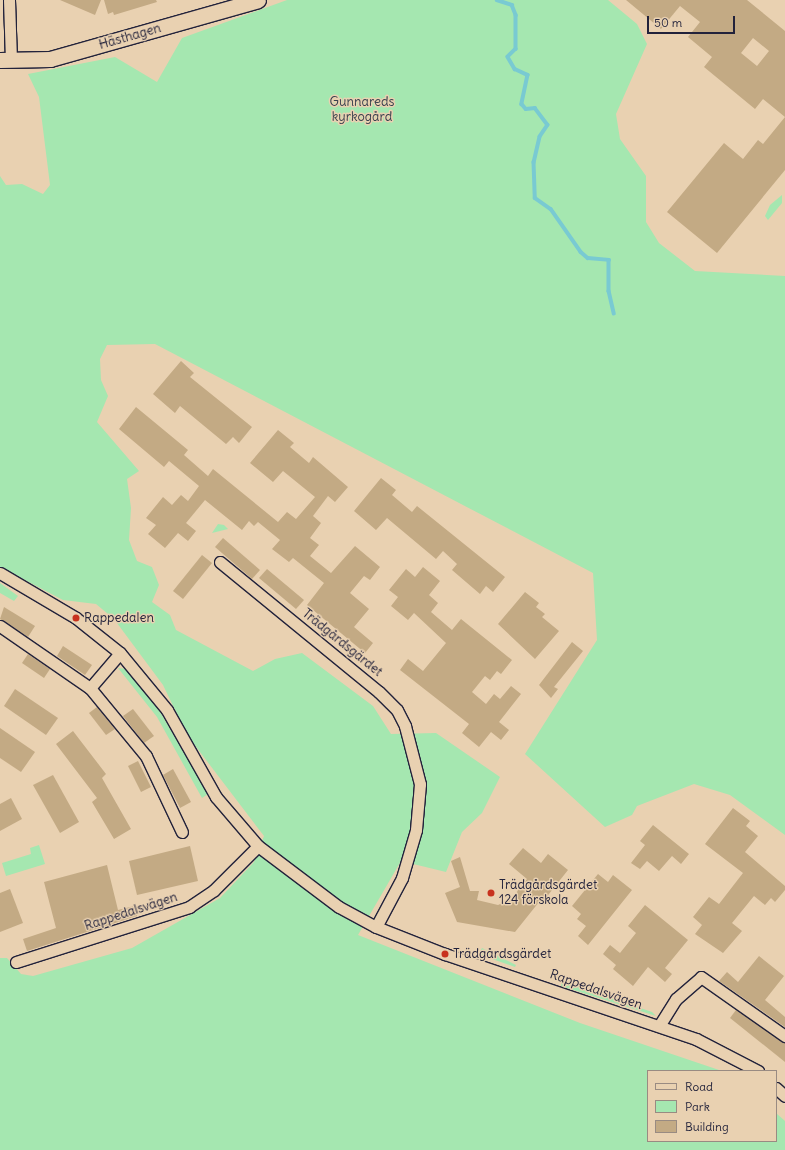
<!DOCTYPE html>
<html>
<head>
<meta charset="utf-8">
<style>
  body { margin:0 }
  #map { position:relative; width:785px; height:1150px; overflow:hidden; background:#e9d1b1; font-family:Delius,sans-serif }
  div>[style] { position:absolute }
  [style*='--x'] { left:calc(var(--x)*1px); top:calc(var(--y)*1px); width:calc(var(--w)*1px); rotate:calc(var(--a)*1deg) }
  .green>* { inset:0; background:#a5e7b0 }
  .stream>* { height:3.5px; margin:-1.75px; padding:0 1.75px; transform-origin:1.75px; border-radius:1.75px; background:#79cad2 }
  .building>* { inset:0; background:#c3aa84 }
  .roads { filter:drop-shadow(1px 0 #22223b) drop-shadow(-1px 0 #22223b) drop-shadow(0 1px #22223b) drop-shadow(0 -1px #22223b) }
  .street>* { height:11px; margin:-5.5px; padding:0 5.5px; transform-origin:5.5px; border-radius:5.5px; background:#e9d1b1 }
  .secondary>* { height:15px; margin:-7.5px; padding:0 7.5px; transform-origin:7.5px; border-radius:7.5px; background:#e9d1b1 }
  .dots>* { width:11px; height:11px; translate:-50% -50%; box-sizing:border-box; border:2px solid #e9d1b1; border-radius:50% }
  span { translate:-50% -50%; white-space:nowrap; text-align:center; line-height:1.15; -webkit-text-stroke:3px #e9d1b1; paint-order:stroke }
  .street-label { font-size:13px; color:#22223b }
  .park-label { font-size:13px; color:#36404d }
  .poi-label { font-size:13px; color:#22223b }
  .left { translate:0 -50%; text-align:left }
  .legend { position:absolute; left:647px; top:1070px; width:130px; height:72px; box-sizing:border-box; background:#e9d1b1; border:1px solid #998b82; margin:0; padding:5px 7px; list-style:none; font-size:12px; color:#22223b }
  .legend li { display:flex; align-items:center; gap:8px; height:20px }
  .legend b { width:20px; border:1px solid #998b82 }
  .scale { position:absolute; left:647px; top:16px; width:88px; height:18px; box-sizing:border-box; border:2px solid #22223b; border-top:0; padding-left:5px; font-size:12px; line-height:14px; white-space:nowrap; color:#22223b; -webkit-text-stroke:3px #e9d1b1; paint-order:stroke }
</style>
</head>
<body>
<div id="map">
  <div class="green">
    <i style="clip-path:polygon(287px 0,608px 0,637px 24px,647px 44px,616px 114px,620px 139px,646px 176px,646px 222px,659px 243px,695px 271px,785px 276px,785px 835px,730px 795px,694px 784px,637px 806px,632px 815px,605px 827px,525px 754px,597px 640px,593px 573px,155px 344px,107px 345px,100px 359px,101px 380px,108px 396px,97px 422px,139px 471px,127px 479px,131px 508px,129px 540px,137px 561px,152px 567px,159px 585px,152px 602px,170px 615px,176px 630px,253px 671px,275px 659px,302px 653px,373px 706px,391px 734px,436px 733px,500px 777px,482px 813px,462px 832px,446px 872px,401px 861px,358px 935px,580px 1023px,722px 1071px,648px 1071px,648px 1141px,776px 1141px,776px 1113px,785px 1121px,785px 1150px,0 1150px,0 958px,7px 958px,21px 974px,33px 976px,132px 948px,220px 898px,254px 862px,264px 836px,187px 735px,163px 685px,114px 619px,96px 604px,63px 600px,0 567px,0 176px,6px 185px,22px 184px,43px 194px,50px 185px,39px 97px,28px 74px,115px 57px,157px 82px,182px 38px)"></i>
    <i style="clip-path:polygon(782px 195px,782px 203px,768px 220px,765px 216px,770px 205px)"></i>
    <i style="clip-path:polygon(218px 524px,224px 525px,228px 529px,212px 533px)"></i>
    <i style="clip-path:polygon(0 583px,18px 596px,14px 601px,0 593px)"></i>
    <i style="clip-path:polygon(118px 668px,127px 669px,159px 710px,208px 794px,202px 798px,157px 717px)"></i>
    <i style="clip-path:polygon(39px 845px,45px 864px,6px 876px,2px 863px,31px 854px,30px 848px)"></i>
    <i style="clip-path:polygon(482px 948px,516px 965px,515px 967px,478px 954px)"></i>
    <i style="clip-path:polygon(562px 981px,652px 1012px,656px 1016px,561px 986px)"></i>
  </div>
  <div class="stream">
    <i style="--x:497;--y:0;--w:16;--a:18"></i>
    <i style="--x:512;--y:5;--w:11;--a:68"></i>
    <i style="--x:516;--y:15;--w:34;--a:90"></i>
    <i style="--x:516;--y:49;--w:11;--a:135"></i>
    <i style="--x:508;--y:57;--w:14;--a:60"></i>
    <i style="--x:515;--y:69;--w:14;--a:25"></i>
    <i style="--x:528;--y:75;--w:30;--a:102"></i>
    <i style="--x:522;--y:104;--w:6;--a:51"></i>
    <i style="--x:526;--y:109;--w:9;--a:-6"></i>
    <i style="--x:535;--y:108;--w:21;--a:53"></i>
    <i style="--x:548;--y:125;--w:14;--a:124"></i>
    <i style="--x:540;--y:137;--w:26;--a:103"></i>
    <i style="--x:534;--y:162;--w:36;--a:88"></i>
    <i style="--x:535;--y:198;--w:19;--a:35"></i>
    <i style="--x:551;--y:209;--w:52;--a:55.1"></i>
    <i style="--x:581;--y:252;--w:9;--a:41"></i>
    <i style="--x:588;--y:258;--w:21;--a:5"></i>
    <i style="--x:609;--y:260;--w:31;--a:90"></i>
    <i style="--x:609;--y:291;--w:23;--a:77"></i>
  </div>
  <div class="building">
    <i style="clip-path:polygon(60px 0,101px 0,95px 15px)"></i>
    <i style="clip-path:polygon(104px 0,156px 0,157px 2px,114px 15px,113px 12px,108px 14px)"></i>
    <i style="clip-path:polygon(evenodd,626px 0,747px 0,785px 31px,785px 170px,717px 253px,667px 212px,724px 143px,743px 159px,758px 140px,763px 144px,785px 117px,763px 99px,755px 109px,704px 67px,712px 57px,688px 37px,700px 22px,680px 6px,661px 29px,626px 0,753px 38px,769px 51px,757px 66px,741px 53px,753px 38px)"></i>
    <i style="clip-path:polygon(181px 361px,194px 373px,190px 377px,252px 427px,239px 443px,233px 437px,226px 444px,180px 406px,175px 413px,153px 394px)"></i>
    <i style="clip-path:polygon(136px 407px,188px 450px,184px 455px,208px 476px,213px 469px,278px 522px,287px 512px,296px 519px,315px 497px,283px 471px,273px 482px,250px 463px,278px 430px,294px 443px,290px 447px,309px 463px,313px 457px,348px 487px,335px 502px,328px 496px,313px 516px,321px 523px,310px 538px,319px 545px,310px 556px,331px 573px,355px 546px,380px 567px,370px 580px,364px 576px,350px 593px,369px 609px,354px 627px,373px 643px,365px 653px,307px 605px,324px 583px,293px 558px,289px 562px,272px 549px,280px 540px,258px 522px,254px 526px,249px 521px,242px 530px,205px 500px,186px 523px,196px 531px,188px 541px,178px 533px,165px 548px,148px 534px,156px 525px,146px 518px,163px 497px,172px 505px,181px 495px,188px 501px,199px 486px,169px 461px,164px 467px,119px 429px)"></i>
    <i style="clip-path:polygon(381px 478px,396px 490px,392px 495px,412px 512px,417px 506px,505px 577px,493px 592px,486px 586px,480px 594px,452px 570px,457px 564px,443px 551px,436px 559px,387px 518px,376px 530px,354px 511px)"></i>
    <i style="clip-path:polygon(223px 538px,260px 570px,252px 579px,215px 547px)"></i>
    <i style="clip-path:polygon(202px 555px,212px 563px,183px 599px,173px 591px)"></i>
    <i style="clip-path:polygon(423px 567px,440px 581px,429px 595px,438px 603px,431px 612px,452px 630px,461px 619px,512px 660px,501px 674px,497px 671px,490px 680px,485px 676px,472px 692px,486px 704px,494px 694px,500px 699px,511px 686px,521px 694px,499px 722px,509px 730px,501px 740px,491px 732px,479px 747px,462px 733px,469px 724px,400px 670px,408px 659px,423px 671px,446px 643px,414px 613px,408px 620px,391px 606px,398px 597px,389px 590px,406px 569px,415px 577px)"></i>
    <i style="clip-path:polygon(267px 569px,304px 600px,296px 609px,259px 578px)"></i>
    <i style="clip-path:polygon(525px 592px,539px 603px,536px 607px,545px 614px,542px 617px,559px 631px,535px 659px,498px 624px)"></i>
    <i style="clip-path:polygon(4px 607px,35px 626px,28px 637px,0 619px)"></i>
    <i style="clip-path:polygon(572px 642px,583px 651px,554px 687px,558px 689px,551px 698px,539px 685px)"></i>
    <i style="clip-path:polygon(63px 646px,92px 665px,85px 675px,57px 656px)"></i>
    <i style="clip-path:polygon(28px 654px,50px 669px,44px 678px,22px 663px)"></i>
    <i style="clip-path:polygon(15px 689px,58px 718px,46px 735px,4px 706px)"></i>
    <i style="clip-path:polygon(97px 707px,115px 729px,106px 735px,89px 713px)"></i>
    <i style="clip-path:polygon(133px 709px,154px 736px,144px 743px,123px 716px)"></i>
    <i style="clip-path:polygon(0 728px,35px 752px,21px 772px,0 758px)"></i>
    <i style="clip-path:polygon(73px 731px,106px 774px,102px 778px,131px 829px,114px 839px,92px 802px,97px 798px,56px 744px)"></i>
    <i style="clip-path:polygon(138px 761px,151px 787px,141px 792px,128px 766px)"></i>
    <i style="clip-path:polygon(173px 769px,191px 802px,180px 808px,163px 775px)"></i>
    <i style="clip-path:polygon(53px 775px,79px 822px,60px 833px,33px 785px)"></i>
    <i style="clip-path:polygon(11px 798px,22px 819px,0 831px,0 804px)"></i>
    <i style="clip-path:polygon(733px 808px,750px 821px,746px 826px,758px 836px,745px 852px,785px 886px,785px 890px,775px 902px,771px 898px,765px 905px,754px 896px,732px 923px,742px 931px,723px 953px,695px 934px,702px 925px,693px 917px,709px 897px,719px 904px,743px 873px,705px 844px)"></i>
    <i style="clip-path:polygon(653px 825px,689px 854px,681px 864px,672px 856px,659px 871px,647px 861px,640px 869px,631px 863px,645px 845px,640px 841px)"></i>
    <i style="clip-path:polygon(190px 846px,198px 881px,137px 895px,129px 861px)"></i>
    <i style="clip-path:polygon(523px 848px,541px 863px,548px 854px,568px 870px,541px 904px,539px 902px,515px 932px,457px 922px,445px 893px,460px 887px,451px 861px,460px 857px,470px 891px,479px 891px,477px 900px,498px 905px,511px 899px,527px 879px,509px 864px)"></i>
    <i style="clip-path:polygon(107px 865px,118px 910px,134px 906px,137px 916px,27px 951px,23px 939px,56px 928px,44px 882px)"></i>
    <i style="clip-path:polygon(598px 874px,608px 882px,613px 875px,632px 890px,588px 945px,578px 936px,586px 926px,577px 919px,581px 914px,572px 906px)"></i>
    <i style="clip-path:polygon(10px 889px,23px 923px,0 932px,0 893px)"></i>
    <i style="clip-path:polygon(645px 905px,688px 940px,665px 968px,672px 974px,665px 982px,648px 967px,633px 986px,613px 969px,616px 965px,603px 954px,610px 945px,620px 953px,636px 933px,628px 926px)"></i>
    <i style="clip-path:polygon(759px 956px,784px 976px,765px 1000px,785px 1017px,785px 1027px,719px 981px,727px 972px,738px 982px)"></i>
    <i style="clip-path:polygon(736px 1010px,785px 1043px,785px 1062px,730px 1018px)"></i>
  </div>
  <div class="roads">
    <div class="street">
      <i style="--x:9;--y:0;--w:61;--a:88.1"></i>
      <i style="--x:220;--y:562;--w:205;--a:39.3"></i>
      <i style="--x:379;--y:692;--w:25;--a:45"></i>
      <i style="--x:397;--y:710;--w:18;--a:63"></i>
      <i style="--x:405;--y:726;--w:60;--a:75.5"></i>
      <i style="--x:420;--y:784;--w:46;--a:95"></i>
      <i style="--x:416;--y:830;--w:50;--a:106.3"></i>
      <i style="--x:402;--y:878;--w:55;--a:118"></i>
      <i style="--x:0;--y:573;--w:88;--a:30.6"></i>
      <i style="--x:76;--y:618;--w:56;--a:38.5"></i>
      <i style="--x:120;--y:653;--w:74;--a:50.5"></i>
      <i style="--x:167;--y:710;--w:100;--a:60.6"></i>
      <i style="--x:216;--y:797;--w:65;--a:49.4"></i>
      <i style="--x:258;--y:846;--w:101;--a:37"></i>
      <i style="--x:339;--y:907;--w:42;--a:28.4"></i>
      <i style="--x:376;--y:927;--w:74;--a:21.4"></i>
      <i style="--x:445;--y:954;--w:265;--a:18.7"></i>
      <i style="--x:696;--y:1039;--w:70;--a:27.3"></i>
      <i style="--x:0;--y:626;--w:109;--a:34.6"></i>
      <i style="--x:90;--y:688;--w:88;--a:50.5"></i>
      <i style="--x:146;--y:756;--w:84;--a:64.7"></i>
      <i style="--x:90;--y:688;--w:46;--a:-49.4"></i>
      <i style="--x:16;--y:962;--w:182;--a:-17.6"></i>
      <i style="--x:189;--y:907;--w:30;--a:-34"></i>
      <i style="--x:214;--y:890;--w:62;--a:-45"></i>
      <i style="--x:659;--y:1026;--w:32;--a:-58"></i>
      <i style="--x:676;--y:999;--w:33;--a:-41"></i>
      <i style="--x:701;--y:977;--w:103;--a:35.1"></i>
      <i style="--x:776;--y:1088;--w:12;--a:42"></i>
    </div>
    <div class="secondary">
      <i style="--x:0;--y:60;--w:50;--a:-1.1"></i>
      <i style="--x:50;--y:59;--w:216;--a:-15.8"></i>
    </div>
  </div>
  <div class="dots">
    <i style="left:76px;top:618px;background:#c8321e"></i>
    <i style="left:491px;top:893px;background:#c8321e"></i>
    <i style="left:445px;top:954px;background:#c8321e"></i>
  </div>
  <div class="street-label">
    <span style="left:130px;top:37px;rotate:-16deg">Hästhagen</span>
    <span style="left:342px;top:643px;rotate:39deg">Trädgårdsgärdet</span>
    <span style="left:131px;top:912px;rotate:-18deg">Rappedalsvägen</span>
    <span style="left:596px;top:990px;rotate:19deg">Rappedalsvägen</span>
  </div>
  <div class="park-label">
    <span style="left:362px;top:110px">Gunnareds<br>kyrkogård</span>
  </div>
  <div class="poi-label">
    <span class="left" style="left:84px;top:618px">Rappedalen</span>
    <span class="left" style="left:499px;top:893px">Trädgårdsgärdet<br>124 förskola</span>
    <span class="left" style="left:453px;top:954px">Trädgårdsgärdet</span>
  </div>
  <ul class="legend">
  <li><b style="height:5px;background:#e9d1b1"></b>Road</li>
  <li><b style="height:11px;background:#a5e7b0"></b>Park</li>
  <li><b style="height:11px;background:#c3aa84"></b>Building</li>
  </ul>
  <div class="scale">50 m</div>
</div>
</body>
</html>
